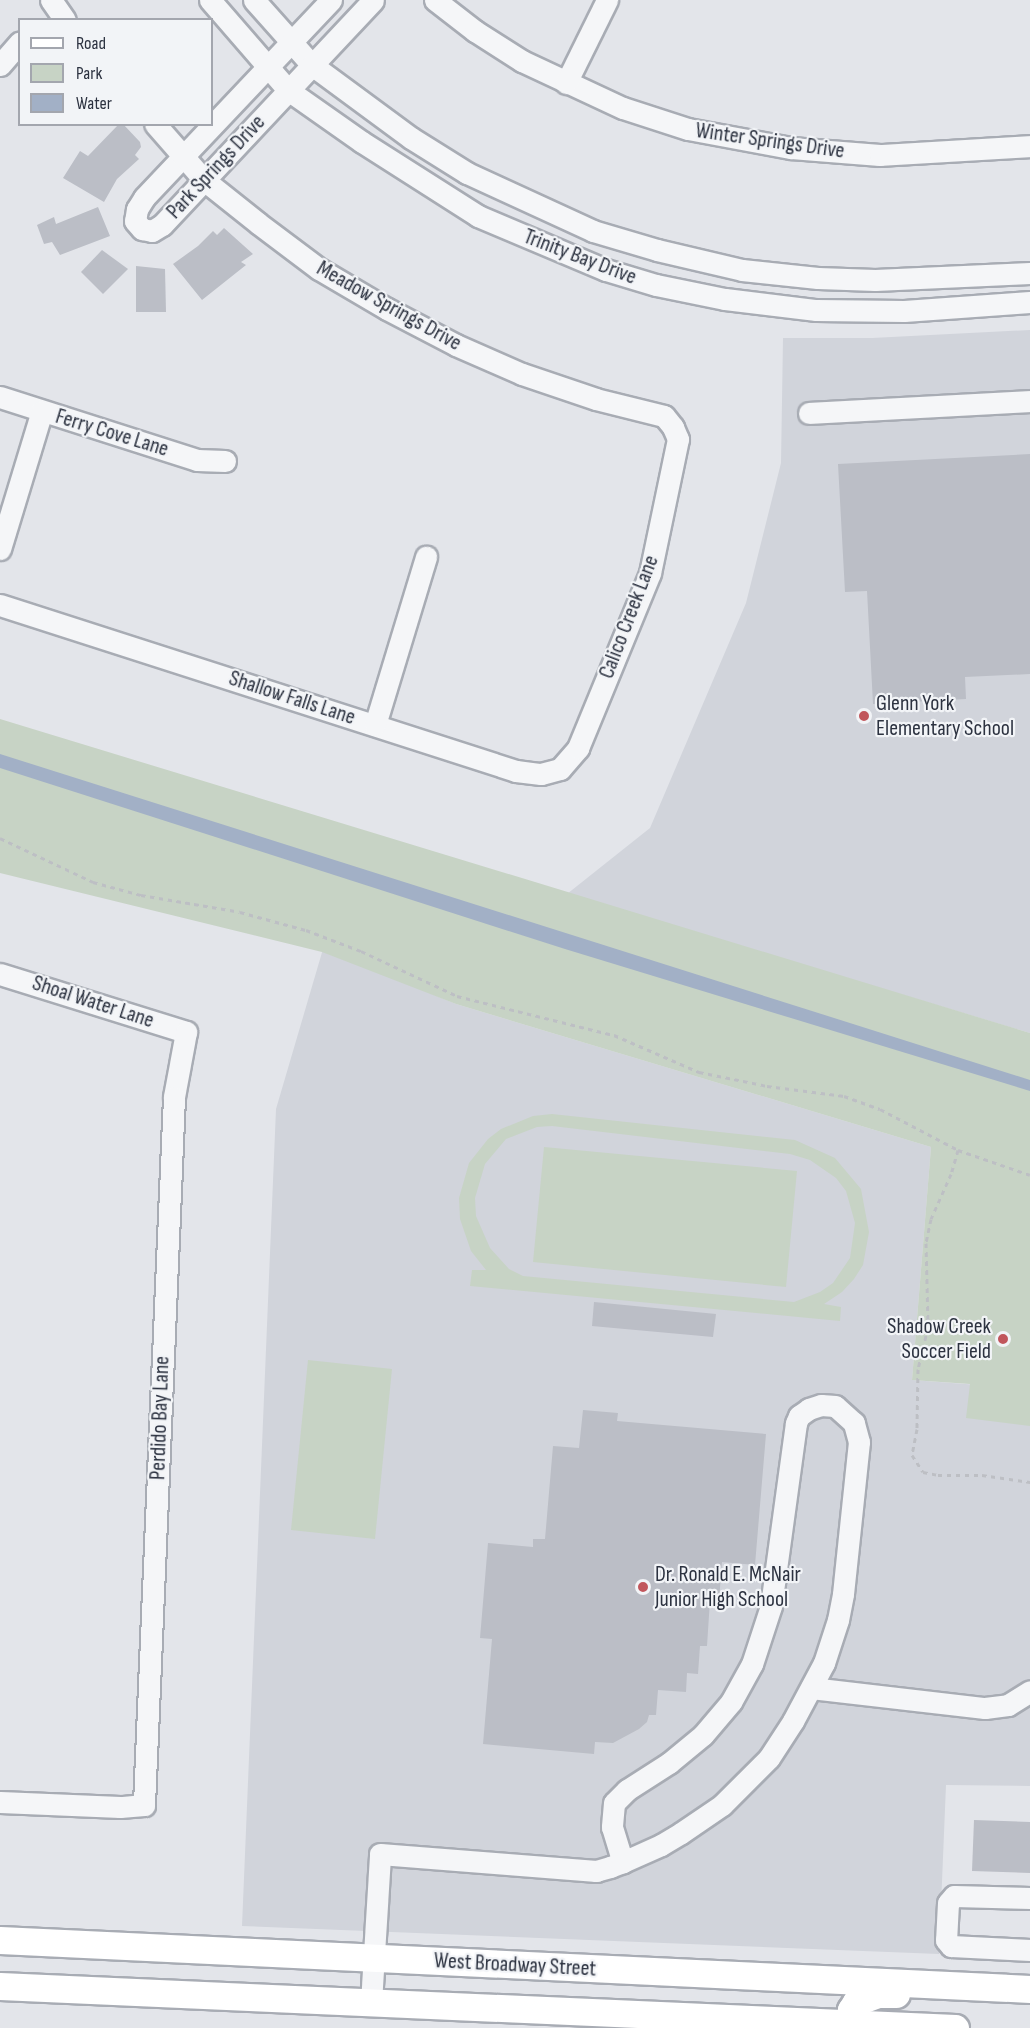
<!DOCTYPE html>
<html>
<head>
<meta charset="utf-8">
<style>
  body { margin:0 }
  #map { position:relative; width:1030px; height:2028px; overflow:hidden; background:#e3e5ea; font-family:"Sofia Sans Condensed",sans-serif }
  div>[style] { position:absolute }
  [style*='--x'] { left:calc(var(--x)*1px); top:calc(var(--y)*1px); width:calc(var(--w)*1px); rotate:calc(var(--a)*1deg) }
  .built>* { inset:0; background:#d1d4db }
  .green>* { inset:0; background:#c7d3c5 }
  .water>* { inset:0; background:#a2b0c6 }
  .building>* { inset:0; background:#bbbec6 }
  .path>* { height:3px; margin-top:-1.5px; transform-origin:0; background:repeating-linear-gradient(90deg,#bdbfc4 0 4.5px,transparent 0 9px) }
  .roads { filter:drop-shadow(2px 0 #a8acb4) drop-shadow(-2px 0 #a8acb4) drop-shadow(0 2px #a8acb4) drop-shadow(0 -2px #a8acb4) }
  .minor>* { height:21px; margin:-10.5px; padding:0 10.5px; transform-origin:10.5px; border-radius:10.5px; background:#f5f6f8 }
  .major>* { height:27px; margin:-13.5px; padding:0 13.5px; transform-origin:13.5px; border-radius:13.5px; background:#fff }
  .dots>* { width:16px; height:16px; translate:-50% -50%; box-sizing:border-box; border:3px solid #f2f4f7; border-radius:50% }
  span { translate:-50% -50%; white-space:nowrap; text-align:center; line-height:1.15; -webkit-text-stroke:4.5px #f2f4f7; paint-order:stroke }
  .street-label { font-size:22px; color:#2c3240 }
  .poi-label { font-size:22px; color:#2c3240 }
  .left { translate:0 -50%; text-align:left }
  .right { translate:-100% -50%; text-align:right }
  .legend { position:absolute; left:18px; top:18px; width:195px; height:108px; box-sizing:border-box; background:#f2f4f7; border:2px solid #a3a6ae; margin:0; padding:8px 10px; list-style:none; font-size:18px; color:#2c3240 }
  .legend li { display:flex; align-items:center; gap:12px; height:30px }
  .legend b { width:30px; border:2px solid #a3a6ae }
</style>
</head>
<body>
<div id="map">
  <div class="built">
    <i style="clip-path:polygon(1030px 330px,1030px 1033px,567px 894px,650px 828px,746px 603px,781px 463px,783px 338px,872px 338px)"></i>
    <i style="clip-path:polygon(323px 949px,456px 1004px,931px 1147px,912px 1380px,1030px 1389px,1030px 1786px,946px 1785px,939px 1954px,242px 1926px,276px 1109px)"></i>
  </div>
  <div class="green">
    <i style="clip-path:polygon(0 719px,1030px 1033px,1030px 1426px,966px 1418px,970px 1384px,912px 1380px,931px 1147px,456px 1004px,322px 952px,0 873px)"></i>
    <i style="clip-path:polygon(evenodd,552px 1114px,795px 1140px,835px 1158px,861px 1189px,869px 1232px,863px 1265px,854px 1279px,842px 1292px,824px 1304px,841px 1307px,840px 1321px,470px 1286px,472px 1270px,486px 1270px,471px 1251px,460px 1219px,459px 1198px,469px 1163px,488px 1139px,501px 1129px,533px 1116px,552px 1114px,552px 1126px,790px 1154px,810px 1160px,836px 1178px,846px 1191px,855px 1223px,850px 1258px,833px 1283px,820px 1292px,794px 1302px,523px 1276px,509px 1269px,490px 1248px,476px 1216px,475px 1198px,485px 1164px,506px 1139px,537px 1127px,552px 1126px)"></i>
    <i style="clip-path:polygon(544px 1147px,797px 1171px,786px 1287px,533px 1262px)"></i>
    <i style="clip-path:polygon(308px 1360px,392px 1369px,375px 1539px,291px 1530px)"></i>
  </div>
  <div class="water">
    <i style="clip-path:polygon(0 754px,1030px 1080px,1030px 1091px,565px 949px,0 768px)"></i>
  </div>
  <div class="building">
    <i style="clip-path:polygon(119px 124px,123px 124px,140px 142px,141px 147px,135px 155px,139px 159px,117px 179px,104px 202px,63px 178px,80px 151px,88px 156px)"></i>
    <i style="clip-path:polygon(98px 207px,110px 236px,60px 255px,52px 242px,44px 244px,37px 225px,54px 217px,56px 224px)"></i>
    <i style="clip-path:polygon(224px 228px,253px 254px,241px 262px,246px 265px,202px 300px,173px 264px,198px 246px,213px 231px,217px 235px)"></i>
    <i style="clip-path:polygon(102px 250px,128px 269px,103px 294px,81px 272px)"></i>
    <i style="clip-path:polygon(136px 266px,165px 269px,166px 312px,136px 312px)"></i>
    <i style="clip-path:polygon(1030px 454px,1030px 674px,965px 677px,966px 699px,873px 704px,867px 591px,845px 592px,838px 464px)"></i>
    <i style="clip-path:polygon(594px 1302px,716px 1314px,713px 1337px,592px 1326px)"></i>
    <i style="clip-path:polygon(583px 1410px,618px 1413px,617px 1421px,766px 1434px,755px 1565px,722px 1562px,719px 1601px,710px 1600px,707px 1646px,700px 1646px,698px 1674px,687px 1673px,686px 1692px,658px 1690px,656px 1715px,649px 1715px,647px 1722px,639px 1729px,613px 1743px,595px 1742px,594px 1754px,483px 1744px,492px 1639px,480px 1638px,488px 1543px,533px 1547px,533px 1539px,545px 1539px,553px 1446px,579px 1448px)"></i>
    <i style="clip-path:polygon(974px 1820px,1030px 1822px,1030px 1873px,972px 1871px)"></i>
  </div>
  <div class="path">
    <i style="--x:0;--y:838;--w:103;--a:25.3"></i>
    <i style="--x:93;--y:882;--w:50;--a:15.2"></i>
    <i style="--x:141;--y:895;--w:100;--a:9.7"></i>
    <i style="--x:240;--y:912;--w:68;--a:15.3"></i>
    <i style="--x:306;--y:930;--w:59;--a:20.9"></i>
    <i style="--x:361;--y:951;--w:106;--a:25.1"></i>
    <i style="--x:457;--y:996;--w:162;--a:14"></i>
    <i style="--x:614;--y:1035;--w:93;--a:23.5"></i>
    <i style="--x:699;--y:1072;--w:69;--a:11.6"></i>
    <i style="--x:767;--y:1086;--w:78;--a:7.4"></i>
    <i style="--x:844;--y:1096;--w:38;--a:20"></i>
    <i style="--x:880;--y:1109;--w:88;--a:27.7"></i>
    <i style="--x:958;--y:1150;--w:76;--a:19.1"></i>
    <i style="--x:958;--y:1150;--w:25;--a:106"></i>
    <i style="--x:951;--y:1174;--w:49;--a:114"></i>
    <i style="--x:931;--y:1219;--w:25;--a:102"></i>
    <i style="--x:926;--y:1243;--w:84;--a:88.6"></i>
    <i style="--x:928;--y:1327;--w:43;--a:103.4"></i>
    <i style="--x:918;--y:1369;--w:60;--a:91"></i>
    <i style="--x:917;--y:1429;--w:26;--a:101"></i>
    <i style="--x:912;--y:1455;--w:20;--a:57"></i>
    <i style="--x:923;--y:1472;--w:15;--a:11"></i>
    <i style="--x:938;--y:1475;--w:44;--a:0"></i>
    <i style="--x:982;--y:1475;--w:49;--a:8.3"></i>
  </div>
  <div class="roads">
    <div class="minor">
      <i style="--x:51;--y:0;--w:24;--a:55"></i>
      <i style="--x:210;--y:0;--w:119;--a:49.1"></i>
      <i style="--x:288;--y:90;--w:90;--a:35.1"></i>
      <i style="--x:362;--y:142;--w:138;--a:32.5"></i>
      <i style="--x:478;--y:216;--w:139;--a:22.9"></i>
      <i style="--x:606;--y:270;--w:52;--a:16.7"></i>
      <i style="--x:656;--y:285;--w:70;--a:11.5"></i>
      <i style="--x:725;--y:299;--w:92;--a:6.9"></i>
      <i style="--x:816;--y:310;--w:88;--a:0.7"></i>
      <i style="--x:904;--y:311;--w:126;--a:-4.1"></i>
      <i style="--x:254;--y:0;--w:87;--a:48.3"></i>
      <i style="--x:312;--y:65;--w:123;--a:36.4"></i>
      <i style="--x:411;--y:138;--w:66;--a:32"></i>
      <i style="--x:467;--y:173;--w:139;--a:24.7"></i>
      <i style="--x:593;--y:231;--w:67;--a:16.5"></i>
      <i style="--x:657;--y:250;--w:87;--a:13.2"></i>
      <i style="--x:742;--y:270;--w:76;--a:6"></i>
      <i style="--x:818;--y:278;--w:57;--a:2"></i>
      <i style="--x:875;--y:280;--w:155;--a:-2.6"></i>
      <i style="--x:331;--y:0;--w:272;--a:133.4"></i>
      <i style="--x:144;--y:198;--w:13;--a:122"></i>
      <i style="--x:137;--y:209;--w:12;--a:99"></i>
      <i style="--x:135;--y:221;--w:11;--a:49"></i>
      <i style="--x:142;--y:229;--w:10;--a:11"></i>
      <i style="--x:152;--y:231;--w:12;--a:-31"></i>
      <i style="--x:162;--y:225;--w:308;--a:-46.8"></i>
      <i style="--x:435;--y:0;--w:51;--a:37.8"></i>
      <i style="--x:475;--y:31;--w:56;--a:32.6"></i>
      <i style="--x:522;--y:61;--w:111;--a:25"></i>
      <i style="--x:623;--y:108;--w:68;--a:17.9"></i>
      <i style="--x:688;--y:129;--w:105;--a:10.5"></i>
      <i style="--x:791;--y:148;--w:89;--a:4.5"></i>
      <i style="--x:880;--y:155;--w:150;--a:-3.4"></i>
      <i style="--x:0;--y:65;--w:30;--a:-49"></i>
      <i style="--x:566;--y:83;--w:93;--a:-63.7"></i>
      <i style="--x:0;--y:397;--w:207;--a:17.7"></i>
      <i style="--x:197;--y:460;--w:28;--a:2"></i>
      <i style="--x:809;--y:413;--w:221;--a:-3.1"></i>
      <i style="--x:0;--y:549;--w:144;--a:-73.1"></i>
      <i style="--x:0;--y:605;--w:542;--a:17.83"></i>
      <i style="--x:516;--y:771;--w:25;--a:7"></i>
      <i style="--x:541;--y:774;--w:20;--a:-15"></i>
      <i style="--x:560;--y:769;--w:28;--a:-49"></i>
      <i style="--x:578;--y:748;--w:189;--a:-67.6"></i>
      <i style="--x:650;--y:573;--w:137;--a:-78.2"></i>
      <i style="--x:678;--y:439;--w:13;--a:-113"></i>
      <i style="--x:673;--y:427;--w:14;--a:-129"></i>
      <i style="--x:664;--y:416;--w:70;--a:-166"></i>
      <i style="--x:596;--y:399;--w:78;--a:-161.3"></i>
      <i style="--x:522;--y:374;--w:72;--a:-156.3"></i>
      <i style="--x:456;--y:345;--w:78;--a:-152.4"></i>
      <i style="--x:387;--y:309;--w:79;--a:-149.5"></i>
      <i style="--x:319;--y:269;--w:76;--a:-143"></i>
      <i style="--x:258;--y:223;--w:69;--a:-141.5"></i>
      <i style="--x:204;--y:180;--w:74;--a:-131.2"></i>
      <i style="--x:375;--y:725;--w:176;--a:-73.1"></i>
      <i style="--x:0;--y:974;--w:195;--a:17.3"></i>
      <i style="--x:186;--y:1032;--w:66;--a:100.5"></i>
      <i style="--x:174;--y:1097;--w:709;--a:92.43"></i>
      <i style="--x:144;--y:1805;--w:24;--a:175"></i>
      <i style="--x:120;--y:1807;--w:120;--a:-177.6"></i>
      <i style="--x:811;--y:1688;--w:175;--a:6.6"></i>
      <i style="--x:985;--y:1708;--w:23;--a:-7"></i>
      <i style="--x:1008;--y:1705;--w:26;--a:-32"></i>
      <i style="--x:1030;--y:1898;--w:76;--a:-178.5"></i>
      <i style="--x:954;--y:1896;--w:9;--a:131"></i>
      <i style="--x:948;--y:1903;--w:37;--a:93"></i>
      <i style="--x:946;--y:1940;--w:8;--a:50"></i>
      <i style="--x:951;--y:1946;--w:79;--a:2.9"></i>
      <i style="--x:371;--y:2003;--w:149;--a:-86.5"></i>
      <i style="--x:380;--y:1854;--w:217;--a:4.5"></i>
      <i style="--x:596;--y:1871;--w:15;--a:-16"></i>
      <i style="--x:610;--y:1867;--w:14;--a:-21"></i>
      <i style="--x:623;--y:1862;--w:42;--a:-24.1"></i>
      <i style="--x:661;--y:1845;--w:23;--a:-31"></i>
      <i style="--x:681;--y:1833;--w:50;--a:-34.3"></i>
      <i style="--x:722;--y:1805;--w:66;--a:-45"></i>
      <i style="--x:769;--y:1758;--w:44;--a:-57"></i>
      <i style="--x:793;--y:1721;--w:66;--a:-61.9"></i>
      <i style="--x:824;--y:1663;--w:45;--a:-72"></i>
      <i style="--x:838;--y:1620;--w:26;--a:-79"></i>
      <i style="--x:843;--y:1594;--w:153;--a:-84"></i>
      <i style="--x:859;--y:1442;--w:20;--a:-105"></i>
      <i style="--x:854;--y:1423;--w:25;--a:-138"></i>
      <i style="--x:835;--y:1406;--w:14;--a:-176"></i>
      <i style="--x:821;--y:1405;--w:13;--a:162"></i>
      <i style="--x:809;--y:1409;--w:12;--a:145"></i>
      <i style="--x:799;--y:1416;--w:8;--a:113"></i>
      <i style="--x:796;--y:1423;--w:185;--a:97.8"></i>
      <i style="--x:771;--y:1606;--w:61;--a:108.1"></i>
      <i style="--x:752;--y:1664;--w:43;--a:118.9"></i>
      <i style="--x:731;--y:1702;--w:43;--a:130.3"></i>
      <i style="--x:703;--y:1735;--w:44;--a:140.5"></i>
      <i style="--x:669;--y:1763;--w:50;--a:147.3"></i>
      <i style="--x:627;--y:1790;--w:18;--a:135"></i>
      <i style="--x:614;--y:1803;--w:24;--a:95"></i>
      <i style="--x:612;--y:1827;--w:37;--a:73"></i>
    </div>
    <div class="major">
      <i style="--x:0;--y:1940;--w:1031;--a:2.72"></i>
      <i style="--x:0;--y:1986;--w:956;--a:2.52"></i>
      <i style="--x:850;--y:2023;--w:13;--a:-86"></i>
      <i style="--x:851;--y:2010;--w:9;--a:-58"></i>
      <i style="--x:856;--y:2002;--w:23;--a:-20"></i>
      <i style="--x:878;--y:1994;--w:18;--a:0"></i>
    </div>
  </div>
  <div class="dots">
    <i style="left:864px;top:716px;background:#c1565c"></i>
    <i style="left:1003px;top:1339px;background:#c1565c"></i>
    <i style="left:643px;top:1587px;background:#c1565c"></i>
  </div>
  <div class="street-label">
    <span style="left:770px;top:141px;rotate:8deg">Winter Springs Drive</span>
    <span style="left:216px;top:167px;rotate:-47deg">Park Springs Drive</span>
    <span style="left:580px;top:257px;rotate:21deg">Trinity Bay Drive</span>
    <span style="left:389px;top:306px;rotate:29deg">Meadow Springs Drive</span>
    <span style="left:112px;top:433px;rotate:17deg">Ferry Cove Lane</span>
    <span style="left:629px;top:617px;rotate:-69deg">Calico Creek Lane</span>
    <span style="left:292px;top:698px;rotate:18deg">Shallow Falls Lane</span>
    <span style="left:93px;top:1002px;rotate:18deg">Shoal Water Lane</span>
    <span style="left:160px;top:1418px;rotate:-88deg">Perdido Bay Lane</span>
    <span style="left:515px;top:1965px;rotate:3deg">West Broadway Street</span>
  </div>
  <div class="poi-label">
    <span class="left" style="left:876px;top:716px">Glenn York<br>Elementary School</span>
    <span class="right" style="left:991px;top:1339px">Shadow Creek<br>Soccer Field</span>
    <span class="left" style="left:655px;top:1587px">Dr. Ronald E. McNair<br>Junior High School</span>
  </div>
  <ul class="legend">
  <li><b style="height:8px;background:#fff"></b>Road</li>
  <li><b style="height:16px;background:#c7d3c5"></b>Park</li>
  <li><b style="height:16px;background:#a2b0c6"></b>Water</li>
  </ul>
</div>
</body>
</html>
